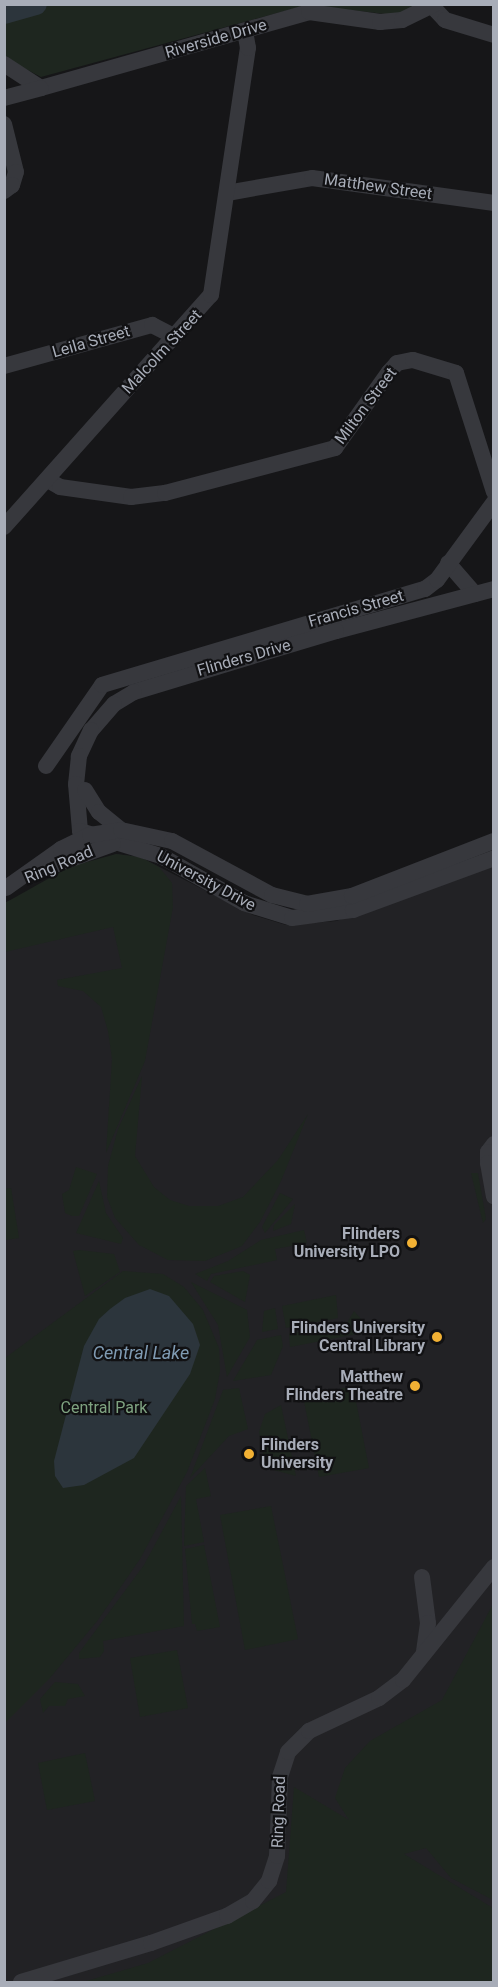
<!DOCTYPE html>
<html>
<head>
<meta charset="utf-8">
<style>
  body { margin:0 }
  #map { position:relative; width:498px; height:1987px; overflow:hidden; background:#161618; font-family:Roboto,sans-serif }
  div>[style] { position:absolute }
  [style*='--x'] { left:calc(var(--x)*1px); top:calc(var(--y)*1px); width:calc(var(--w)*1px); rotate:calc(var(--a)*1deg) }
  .built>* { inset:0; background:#222225 }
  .green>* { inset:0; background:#1e261f }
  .water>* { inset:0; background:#2c353c }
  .river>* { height:21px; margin:-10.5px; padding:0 10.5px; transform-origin:10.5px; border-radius:10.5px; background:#2c353c }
  .minor>* { height:16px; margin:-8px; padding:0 8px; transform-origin:8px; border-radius:8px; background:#37383d }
  .dots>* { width:16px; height:16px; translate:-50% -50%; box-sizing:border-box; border:3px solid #111113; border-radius:50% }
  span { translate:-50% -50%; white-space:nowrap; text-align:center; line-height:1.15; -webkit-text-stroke:4.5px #111113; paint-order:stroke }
  .street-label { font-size:16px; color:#a8adb8 }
  .poi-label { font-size:16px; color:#a8adb8; font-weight:700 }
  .right { translate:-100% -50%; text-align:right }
  .left { translate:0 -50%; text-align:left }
  .park-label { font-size:16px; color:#7fa381 }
  .water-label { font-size:18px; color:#7f9bb3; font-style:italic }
  .frame { position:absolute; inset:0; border:6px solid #a8adb8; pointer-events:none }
</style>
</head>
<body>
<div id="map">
  <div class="built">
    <i style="clip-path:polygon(116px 854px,140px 857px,253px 915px,286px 925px,336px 921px,493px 866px,493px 1982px,5px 1982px,4px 903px)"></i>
  </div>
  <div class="green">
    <i style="clip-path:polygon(4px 5px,419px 5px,394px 15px,307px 5px,41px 77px,5px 58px)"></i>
    <i style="clip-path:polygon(116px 854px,140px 857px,159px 867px,172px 883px,173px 907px,145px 1061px,106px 1153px,112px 1059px,108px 1031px,101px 1007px,83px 991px,58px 986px,57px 980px,122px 968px,113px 927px,5px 952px,5px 903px,69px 867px)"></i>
    <i style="clip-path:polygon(142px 1076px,135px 1156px,154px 1187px,170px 1200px,189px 1206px,218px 1206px,243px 1197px,278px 1160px,308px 1114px,281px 1181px,260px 1222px,242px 1246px,205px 1261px,168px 1260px,139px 1245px,115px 1218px,107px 1197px,108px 1166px,118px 1129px)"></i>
    <i style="clip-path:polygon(76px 1167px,97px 1174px,79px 1216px,72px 1216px,65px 1213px,62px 1194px,69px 1190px)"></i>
    <i style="clip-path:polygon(471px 1173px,478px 1173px,486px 1219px,483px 1223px)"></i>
    <i style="clip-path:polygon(99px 1181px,106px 1213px,123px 1238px,121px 1244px,76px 1233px)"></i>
    <i style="clip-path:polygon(11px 1188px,19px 1238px,5px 1240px,5px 1189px)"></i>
    <i style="clip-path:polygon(280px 1193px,293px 1199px,265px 1233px,262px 1227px)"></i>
    <i style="clip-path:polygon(295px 1204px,291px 1224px,273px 1231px,274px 1225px)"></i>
    <i style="clip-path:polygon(304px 1230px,307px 1243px,275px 1249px,277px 1260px,211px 1274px,207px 1281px,195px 1274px,228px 1261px,261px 1240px)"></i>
    <i style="clip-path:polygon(79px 1250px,114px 1254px,120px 1272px,85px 1296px,73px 1251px)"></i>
    <i style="clip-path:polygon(123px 1271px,163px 1274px,184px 1287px,203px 1310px,219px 1348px,220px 1371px,215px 1399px,187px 1472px,140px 1559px,98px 1620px,50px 1678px,5px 1723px,5px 1358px)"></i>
    <i style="clip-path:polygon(243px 1271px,250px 1275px,245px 1302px,210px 1282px,214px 1276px)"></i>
    <i style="clip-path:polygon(191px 1282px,247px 1310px,250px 1337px,227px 1377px,218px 1325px)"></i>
    <i style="clip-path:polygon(336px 1295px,338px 1318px,286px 1328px,282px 1306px)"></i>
    <i style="clip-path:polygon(275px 1308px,278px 1329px,262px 1332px,264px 1311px)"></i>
    <i style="clip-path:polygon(354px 1311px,362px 1320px,357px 1334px,290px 1347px,289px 1334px,347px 1323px)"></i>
    <i style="clip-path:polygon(281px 1335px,283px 1346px,271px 1375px,233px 1381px,257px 1340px)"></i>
    <i style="clip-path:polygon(353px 1386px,369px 1468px,319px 1477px,303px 1396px)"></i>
    <i style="clip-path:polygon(239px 1388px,248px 1429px,229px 1436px,190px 1478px,223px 1390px)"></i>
    <i style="clip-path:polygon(281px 1405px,296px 1476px,266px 1468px,259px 1432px,265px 1414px)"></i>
    <i style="clip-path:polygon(205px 1468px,211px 1496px,196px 1499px,204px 1542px,184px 1546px,186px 1486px)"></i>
    <i style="clip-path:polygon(181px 1496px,184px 1626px,103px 1641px,104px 1651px,100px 1657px,79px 1659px,79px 1653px,144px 1565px)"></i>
    <i style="clip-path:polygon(271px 1506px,298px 1639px,245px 1650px,220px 1515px)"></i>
    <i style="clip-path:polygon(204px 1545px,220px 1627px,197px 1631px,195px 1624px,192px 1624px,185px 1549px)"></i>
    <i style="clip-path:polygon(493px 1604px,493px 1900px,451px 1878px,426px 1848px,404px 1854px,493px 1908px,493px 1982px,83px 1982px,148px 1963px,286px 1892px,294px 1787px,349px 1820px,335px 1798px,345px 1768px,370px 1741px,442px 1700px)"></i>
    <i style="clip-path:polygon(177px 1650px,188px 1708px,140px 1717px,130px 1658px)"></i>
    <i style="clip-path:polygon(55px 1682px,78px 1684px,85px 1696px,68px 1699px,65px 1706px,49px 1706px,43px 1713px,40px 1699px)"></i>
    <i style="clip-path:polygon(85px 1753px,95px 1801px,47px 1810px,38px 1763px)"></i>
  </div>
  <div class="water">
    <i style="clip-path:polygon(150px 1289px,169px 1296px,193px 1324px,200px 1345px,190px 1374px,134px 1458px,84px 1485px,63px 1488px,55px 1476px,54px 1461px,84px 1346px,99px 1319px,110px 1309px,125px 1298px)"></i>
  </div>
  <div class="river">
    <i style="--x:4;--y:13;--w:33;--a:-16"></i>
  </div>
  <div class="minor">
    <i style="--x:432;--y:6;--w:19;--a:47"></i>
    <i style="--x:445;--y:20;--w:51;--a:17"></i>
    <i style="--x:4;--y:64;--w:44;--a:33"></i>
    <i style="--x:41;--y:88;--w:279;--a:-15.8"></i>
    <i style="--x:309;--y:12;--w:72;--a:8"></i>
    <i style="--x:380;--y:22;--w:22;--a:-5"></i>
    <i style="--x:402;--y:20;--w:37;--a:-26"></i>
    <i style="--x:4;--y:98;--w:38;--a:-15"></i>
    <i style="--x:4;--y:124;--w:49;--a:76"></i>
    <i style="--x:16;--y:172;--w:14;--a:107"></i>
    <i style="--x:12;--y:185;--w:10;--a:143"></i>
    <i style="--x:227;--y:193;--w:86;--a:-10"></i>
    <i style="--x:312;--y:178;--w:184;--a:7.8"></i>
    <i style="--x:4;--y:366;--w:154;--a:-15.5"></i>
    <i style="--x:152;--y:325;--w:25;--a:27"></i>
    <i style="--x:48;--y:480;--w:14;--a:30"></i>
    <i style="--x:60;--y:487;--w:72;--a:8"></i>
    <i style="--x:131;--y:497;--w:34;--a:-7"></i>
    <i style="--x:165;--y:493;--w:176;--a:-14.8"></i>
    <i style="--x:335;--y:448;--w:93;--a:-54.6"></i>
    <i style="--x:389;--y:372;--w:12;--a:-48"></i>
    <i style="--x:397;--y:363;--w:16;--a:-11"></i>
    <i style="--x:413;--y:360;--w:45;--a:16.8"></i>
    <i style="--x:456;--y:373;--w:125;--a:72.3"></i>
    <i style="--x:4;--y:527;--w:311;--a:-48.3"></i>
    <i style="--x:211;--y:295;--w:250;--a:-81.5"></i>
    <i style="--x:248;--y:48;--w:17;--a:-100"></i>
    <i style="--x:448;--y:563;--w:41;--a:48.9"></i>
    <i style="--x:494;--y:589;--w:163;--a:165.1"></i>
    <i style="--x:336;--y:631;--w:211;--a:163.2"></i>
    <i style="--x:134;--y:692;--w:23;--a:149"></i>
    <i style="--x:114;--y:704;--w:35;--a:131"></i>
    <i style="--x:91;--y:730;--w:29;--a:115"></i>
    <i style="--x:79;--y:756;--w:28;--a:96"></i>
    <i style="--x:76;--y:784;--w:47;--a:85.1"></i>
    <i style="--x:80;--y:831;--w:85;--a:17.2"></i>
    <i style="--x:161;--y:856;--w:95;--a:29.5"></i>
    <i style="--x:244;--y:903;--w:50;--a:17.4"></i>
    <i style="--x:292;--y:918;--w:62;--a:-7.5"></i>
    <i style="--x:353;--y:910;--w:150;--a:-20.2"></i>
    <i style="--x:46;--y:766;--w:98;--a:-55.3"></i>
    <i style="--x:102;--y:685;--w:337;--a:-16.6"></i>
    <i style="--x:425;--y:589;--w:15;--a:-37"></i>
    <i style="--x:437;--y:580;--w:97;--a:-53.8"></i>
    <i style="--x:85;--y:790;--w:26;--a:58"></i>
    <i style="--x:99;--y:812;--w:28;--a:39"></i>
    <i style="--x:49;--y:867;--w:68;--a:-19.8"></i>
    <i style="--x:6;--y:888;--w:67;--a:-35.3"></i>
    <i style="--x:61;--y:849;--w:32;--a:-26"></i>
    <i style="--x:90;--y:835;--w:31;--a:-9"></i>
    <i style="--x:121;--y:830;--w:52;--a:12.2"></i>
    <i style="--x:172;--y:841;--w:114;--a:28.4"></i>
    <i style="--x:272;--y:895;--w:36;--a:14"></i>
    <i style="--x:307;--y:904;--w:46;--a:-10.1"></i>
    <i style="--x:352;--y:896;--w:152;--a:-21.2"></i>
    <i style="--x:494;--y:1144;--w:10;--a:127"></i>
    <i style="--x:488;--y:1152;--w:11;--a:90"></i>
    <i style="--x:488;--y:1163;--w:34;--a:80"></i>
    <i style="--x:422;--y:1577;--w:46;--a:82.6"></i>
    <i style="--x:428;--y:1623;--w:30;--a:98"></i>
    <i style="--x:21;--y:1982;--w:136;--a:-16.7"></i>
    <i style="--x:151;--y:1943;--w:81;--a:-19.6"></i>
    <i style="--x:227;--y:1916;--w:30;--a:-30"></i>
    <i style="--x:253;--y:1901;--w:26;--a:-51"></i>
    <i style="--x:269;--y:1881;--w:26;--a:-72"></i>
    <i style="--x:277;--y:1856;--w:79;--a:-87.8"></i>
    <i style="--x:280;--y:1777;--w:26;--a:-72"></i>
    <i style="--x:288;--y:1752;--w:30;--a:-45"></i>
    <i style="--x:309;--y:1731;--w:77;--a:-25.2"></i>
    <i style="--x:379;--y:1698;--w:30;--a:-37"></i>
    <i style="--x:403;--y:1680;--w:145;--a:-51.2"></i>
  </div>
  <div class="dots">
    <i style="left:412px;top:1243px;background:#f2b134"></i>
    <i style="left:437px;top:1337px;background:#f2b134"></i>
    <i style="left:415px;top:1386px;background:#f2b134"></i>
    <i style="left:249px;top:1454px;background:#f2b134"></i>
  </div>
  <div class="street-label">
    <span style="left:216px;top:39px;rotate:-16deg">Riverside Drive</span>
    <span style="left:378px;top:187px;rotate:8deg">Matthew Street</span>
    <span style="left:91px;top:342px;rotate:-16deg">Leila Street</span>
    <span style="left:162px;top:352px;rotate:-47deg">Malcolm Street</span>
    <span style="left:366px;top:406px;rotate:-53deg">Milton Street</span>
    <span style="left:356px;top:609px;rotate:-16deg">Francis Street</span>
    <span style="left:244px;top:658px;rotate:-16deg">Flinders Drive</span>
    <span style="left:59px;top:865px;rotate:-23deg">Ring Road</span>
    <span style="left:206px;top:881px;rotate:28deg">University Drive</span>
    <span style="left:279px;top:1812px;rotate:-88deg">Ring Road</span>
  </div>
  <div class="poi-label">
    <span class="right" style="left:400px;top:1243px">Flinders<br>University LPO</span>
    <span class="right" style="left:425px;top:1337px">Flinders University<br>Central Library</span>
    <span class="right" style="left:403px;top:1386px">Matthew<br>Flinders Theatre</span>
    <span class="left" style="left:261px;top:1454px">Flinders<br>University</span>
  </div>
  <div class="park-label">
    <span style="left:104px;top:1408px">Central Park</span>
  </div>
  <div class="water-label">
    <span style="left:141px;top:1353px">Central Lake</span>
  </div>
  <div class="frame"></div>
</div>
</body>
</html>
